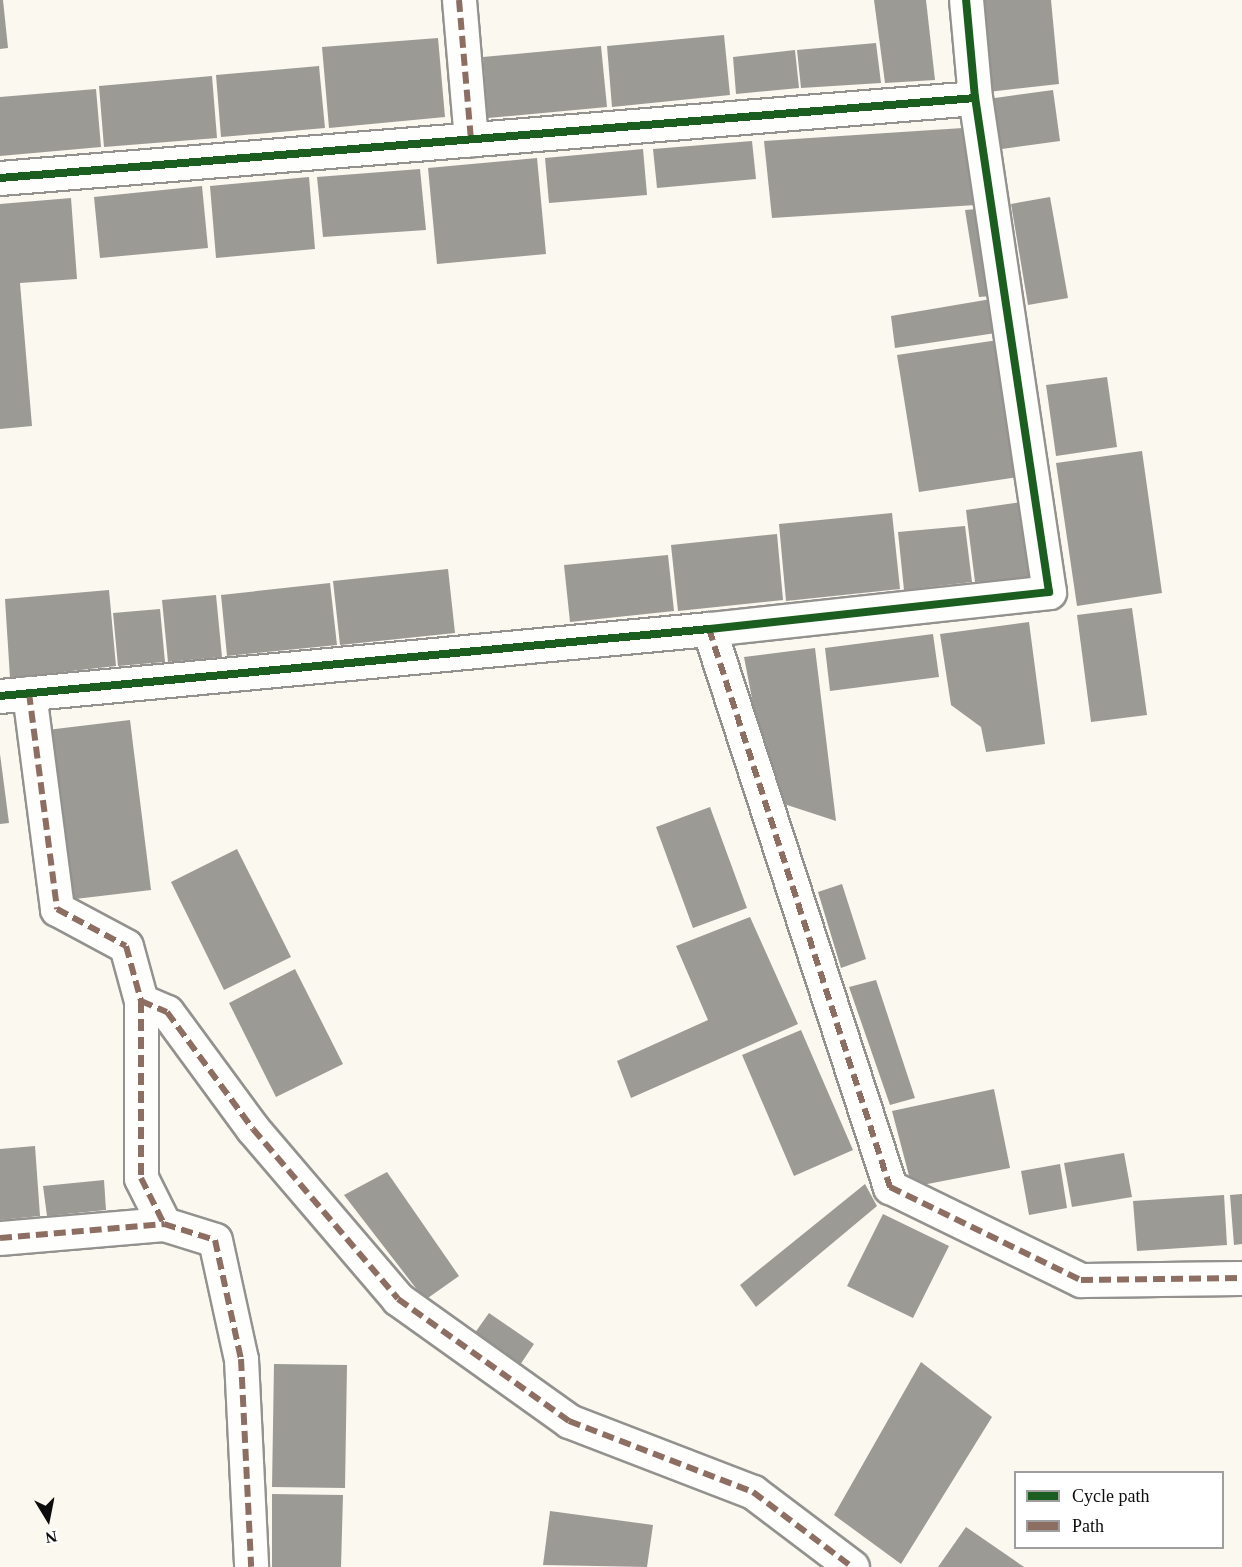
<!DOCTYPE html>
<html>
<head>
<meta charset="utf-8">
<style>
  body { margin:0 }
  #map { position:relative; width:1242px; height:1567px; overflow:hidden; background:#faf8ef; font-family:"Times New Roman",serif }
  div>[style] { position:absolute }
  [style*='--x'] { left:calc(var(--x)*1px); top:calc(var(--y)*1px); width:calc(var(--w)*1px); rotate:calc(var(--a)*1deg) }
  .building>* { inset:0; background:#9c9a95 }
  .roads { filter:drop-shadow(2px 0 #93928e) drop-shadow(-2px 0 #93928e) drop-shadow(0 2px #93928e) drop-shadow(0 -2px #93928e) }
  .minor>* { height:33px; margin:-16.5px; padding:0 16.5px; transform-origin:16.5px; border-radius:16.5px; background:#fefefd }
  .quiet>* { height:6px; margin-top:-3px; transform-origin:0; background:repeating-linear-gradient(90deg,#8d6e63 0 12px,transparent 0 18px) }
  .cycleway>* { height:8px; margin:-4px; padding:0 4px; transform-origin:4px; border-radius:4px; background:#1b5e20 }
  span { translate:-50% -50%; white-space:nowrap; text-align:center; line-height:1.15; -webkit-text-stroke:6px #fff; paint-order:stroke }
  .legend { position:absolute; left:1014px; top:1471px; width:210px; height:78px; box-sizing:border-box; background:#fff; border:2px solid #9e9e9e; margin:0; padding:8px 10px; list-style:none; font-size:18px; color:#0c0c0c }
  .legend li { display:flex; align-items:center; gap:12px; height:30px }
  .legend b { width:30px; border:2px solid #9e9e9e }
  .north { position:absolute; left:18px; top:1489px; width:60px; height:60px; -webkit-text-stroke:4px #fff; paint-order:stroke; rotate:170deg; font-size:16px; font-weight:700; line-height:24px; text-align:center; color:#0c0c0c }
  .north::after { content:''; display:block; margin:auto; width:21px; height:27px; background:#0c0c0c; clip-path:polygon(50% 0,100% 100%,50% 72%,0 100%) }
</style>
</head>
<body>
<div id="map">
  <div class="building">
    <i style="clip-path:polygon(0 0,3px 0,8px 48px,0 49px)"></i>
    <i style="clip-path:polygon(874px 0,926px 0,935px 80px,885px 83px)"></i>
    <i style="clip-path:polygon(980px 0,1051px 0,1059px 84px,988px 92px)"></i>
    <i style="clip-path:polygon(724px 35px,730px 95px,612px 107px,607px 46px)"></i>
    <i style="clip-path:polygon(438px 38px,445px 117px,329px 128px,322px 47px)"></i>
    <i style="clip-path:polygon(876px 43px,881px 83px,801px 88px,797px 50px)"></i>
    <i style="clip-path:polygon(601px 46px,607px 107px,488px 118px,483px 57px)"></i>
    <i style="clip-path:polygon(795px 50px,799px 88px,736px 94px,733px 57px)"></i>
    <i style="clip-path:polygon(319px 66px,325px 128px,221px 137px,216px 75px)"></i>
    <i style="clip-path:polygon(212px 76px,217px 138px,104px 147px,99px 86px)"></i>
    <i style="clip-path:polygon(96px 89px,101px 147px,0 156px,0 97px)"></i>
    <i style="clip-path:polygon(1053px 90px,1060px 141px,995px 150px,988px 99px)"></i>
    <i style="clip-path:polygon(963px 128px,976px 205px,772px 218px,764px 141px)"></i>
    <i style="clip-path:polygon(752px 141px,756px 179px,657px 188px,653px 149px)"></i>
    <i style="clip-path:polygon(643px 149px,647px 195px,549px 203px,545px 158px)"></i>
    <i style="clip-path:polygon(537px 158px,546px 254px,437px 264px,428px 168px)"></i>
    <i style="clip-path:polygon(420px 169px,426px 230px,323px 237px,317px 177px)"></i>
    <i style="clip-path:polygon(309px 177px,315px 249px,216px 258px,210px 186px)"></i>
    <i style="clip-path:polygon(202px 186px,208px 248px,100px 258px,94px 197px)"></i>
    <i style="clip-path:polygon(1050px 197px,1068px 298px,1028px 305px,1011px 204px)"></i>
    <i style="clip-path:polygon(71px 198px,77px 279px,20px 283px,32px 426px,0 429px,0 204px)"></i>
    <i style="clip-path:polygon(977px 209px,991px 296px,979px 297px,965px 210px)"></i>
    <i style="clip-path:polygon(991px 299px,996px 333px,895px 348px,891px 316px)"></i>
    <i style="clip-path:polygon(998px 340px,1018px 477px,919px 492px,897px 355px)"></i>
    <i style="clip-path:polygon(1107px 377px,1117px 447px,1056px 456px,1046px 385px)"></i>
    <i style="clip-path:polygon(1142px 451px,1162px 593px,1077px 606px,1056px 463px)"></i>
    <i style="clip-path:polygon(1021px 502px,1031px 577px,975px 582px,966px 510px)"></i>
    <i style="clip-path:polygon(892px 513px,900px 589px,786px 601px,779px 524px)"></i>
    <i style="clip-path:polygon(965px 526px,972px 582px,904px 590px,898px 532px)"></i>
    <i style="clip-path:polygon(777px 534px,783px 600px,678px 611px,671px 545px)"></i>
    <i style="clip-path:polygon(668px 555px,674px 611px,570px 622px,564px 565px)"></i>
    <i style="clip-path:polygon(448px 569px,455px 633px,340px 645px,333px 581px)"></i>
    <i style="clip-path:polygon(330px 583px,337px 645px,227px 656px,221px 595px)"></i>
    <i style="clip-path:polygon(109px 590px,116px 666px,10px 678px,5px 599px)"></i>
    <i style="clip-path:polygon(216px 595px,222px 657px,168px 662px,162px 600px)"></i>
    <i style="clip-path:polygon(1132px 608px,1147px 715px,1091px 722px,1077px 615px)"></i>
    <i style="clip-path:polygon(160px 609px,165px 662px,118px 666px,113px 613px)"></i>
    <i style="clip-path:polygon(1029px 622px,1045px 744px,986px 752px,981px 727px,951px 705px,940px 634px)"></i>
    <i style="clip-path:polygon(933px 634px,939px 677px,830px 691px,825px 648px)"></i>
    <i style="clip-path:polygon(815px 648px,836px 821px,781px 803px,777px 781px,766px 772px,744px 657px)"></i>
    <i style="clip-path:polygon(130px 720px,151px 890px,67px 900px,47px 730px)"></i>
    <i style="clip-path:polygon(0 754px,9px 823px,0 824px)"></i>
    <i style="clip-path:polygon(710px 807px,747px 908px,693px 928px,656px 827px)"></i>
    <i style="clip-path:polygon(237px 849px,291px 957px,224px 990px,171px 882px)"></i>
    <i style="clip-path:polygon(842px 884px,866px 959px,841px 968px,818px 892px)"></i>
    <i style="clip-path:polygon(750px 917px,798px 1024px,631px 1098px,617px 1061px,708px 1020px,676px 946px)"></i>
    <i style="clip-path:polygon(295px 969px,343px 1064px,276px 1097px,229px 1003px)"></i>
    <i style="clip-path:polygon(876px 980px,915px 1098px,890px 1105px,849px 987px)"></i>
    <i style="clip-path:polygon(801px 1030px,853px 1150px,794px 1176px,742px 1055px)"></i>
    <i style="clip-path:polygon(994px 1089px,1010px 1168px,912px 1187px,892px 1111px)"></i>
    <i style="clip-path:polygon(35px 1146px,40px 1216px,0 1220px,0 1149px)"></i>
    <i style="clip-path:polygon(1124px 1153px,1132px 1197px,1072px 1207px,1064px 1163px)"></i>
    <i style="clip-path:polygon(1060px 1164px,1067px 1208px,1029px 1215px,1021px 1171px)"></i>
    <i style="clip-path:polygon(387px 1172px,459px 1276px,425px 1300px,344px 1195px)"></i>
    <i style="clip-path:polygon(104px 1180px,106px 1210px,47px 1216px,43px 1186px)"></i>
    <i style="clip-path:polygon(865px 1184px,877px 1206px,756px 1307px,740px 1285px)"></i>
    <i style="clip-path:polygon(1242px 1194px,1242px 1244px,1234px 1245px,1230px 1195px)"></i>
    <i style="clip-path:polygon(1224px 1195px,1227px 1245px,1137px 1251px,1133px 1201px)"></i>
    <i style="clip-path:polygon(883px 1214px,949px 1246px,913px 1318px,847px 1286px)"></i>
    <i style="clip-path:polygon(489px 1313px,534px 1344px,518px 1368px,472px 1337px)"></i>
    <i style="clip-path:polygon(921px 1362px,992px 1417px,901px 1564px,834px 1515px)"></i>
    <i style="clip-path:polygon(274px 1364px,347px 1365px,345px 1488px,272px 1487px)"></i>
    <i style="clip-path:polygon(272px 1494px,343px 1495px,341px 1567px,272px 1567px)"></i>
    <i style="clip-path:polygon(550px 1511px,653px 1525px,647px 1567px,543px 1565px)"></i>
    <i style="clip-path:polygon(966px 1527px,1024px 1567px,938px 1567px)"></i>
  </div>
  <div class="roads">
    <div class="minor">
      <i style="--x:459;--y:0;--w:140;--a:85.1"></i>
      <i style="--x:0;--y:178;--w:978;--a:-4.69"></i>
      <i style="--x:709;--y:629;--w:587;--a:72.03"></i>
      <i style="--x:890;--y:1187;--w:212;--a:26"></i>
      <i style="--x:1081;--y:1280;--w:161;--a:-0.7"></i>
      <i style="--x:29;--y:693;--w:218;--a:82.6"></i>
      <i style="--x:57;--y:909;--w:78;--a:28.2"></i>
      <i style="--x:126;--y:946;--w:57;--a:74.7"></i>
      <i style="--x:141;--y:1001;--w:177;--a:90"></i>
      <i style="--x:141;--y:1178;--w:51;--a:63.4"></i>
      <i style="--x:164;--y:1224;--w:53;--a:17.4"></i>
      <i style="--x:215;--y:1240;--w:122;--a:77.7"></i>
      <i style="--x:241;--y:1359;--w:208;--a:87.2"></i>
      <i style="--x:0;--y:696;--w:712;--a:-5.4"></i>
      <i style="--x:709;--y:629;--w:342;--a:-6.2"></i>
      <i style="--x:1049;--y:592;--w:500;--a:-98.5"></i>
      <i style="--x:975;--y:98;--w:98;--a:-95.2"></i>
      <i style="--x:141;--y:1001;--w:28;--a:23"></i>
      <i style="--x:167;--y:1012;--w:145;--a:53.7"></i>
      <i style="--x:253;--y:1129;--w:223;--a:49.5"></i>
      <i style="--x:398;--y:1299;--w:210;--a:35.5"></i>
      <i style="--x:569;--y:1421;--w:197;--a:21.1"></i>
      <i style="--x:753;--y:1492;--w:124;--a:37.1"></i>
      <i style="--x:0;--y:1238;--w:165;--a:-4.9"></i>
    </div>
  </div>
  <div class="quiet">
    <i style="--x:459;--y:0;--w:140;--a:85.1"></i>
    <i style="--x:709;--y:629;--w:587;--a:72.03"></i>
    <i style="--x:890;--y:1187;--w:212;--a:26"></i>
    <i style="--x:1081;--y:1280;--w:161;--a:-0.7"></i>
    <i style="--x:29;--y:693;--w:218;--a:82.6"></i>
    <i style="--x:57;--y:909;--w:78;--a:28.2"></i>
    <i style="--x:126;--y:946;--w:57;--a:74.7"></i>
    <i style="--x:141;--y:1001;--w:177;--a:90"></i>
    <i style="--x:141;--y:1178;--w:51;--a:63.4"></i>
    <i style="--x:164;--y:1224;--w:53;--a:17.4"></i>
    <i style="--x:215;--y:1240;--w:122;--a:77.7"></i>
    <i style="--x:241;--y:1359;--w:208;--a:87.2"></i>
    <i style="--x:141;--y:1001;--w:28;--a:23"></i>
    <i style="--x:167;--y:1012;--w:145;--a:53.7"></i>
    <i style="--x:253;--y:1129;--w:223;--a:49.5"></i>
    <i style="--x:398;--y:1299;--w:210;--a:35.5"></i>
    <i style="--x:569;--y:1421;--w:197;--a:21.1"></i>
    <i style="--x:753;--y:1492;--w:124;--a:37.1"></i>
    <i style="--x:0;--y:1238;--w:165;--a:-4.9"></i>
  </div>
  <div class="cycleway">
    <i style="--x:0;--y:178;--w:978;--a:-4.69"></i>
    <i style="--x:0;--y:696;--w:712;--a:-5.4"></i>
    <i style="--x:709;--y:629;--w:342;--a:-6.2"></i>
    <i style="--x:1049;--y:592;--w:500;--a:-98.5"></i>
    <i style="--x:975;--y:98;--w:98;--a:-95.2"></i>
  </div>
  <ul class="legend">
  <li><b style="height:8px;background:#1b5e20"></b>Cycle path</li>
  <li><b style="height:8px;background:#8d6e63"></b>Path</li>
  </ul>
  <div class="north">N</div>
</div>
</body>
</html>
